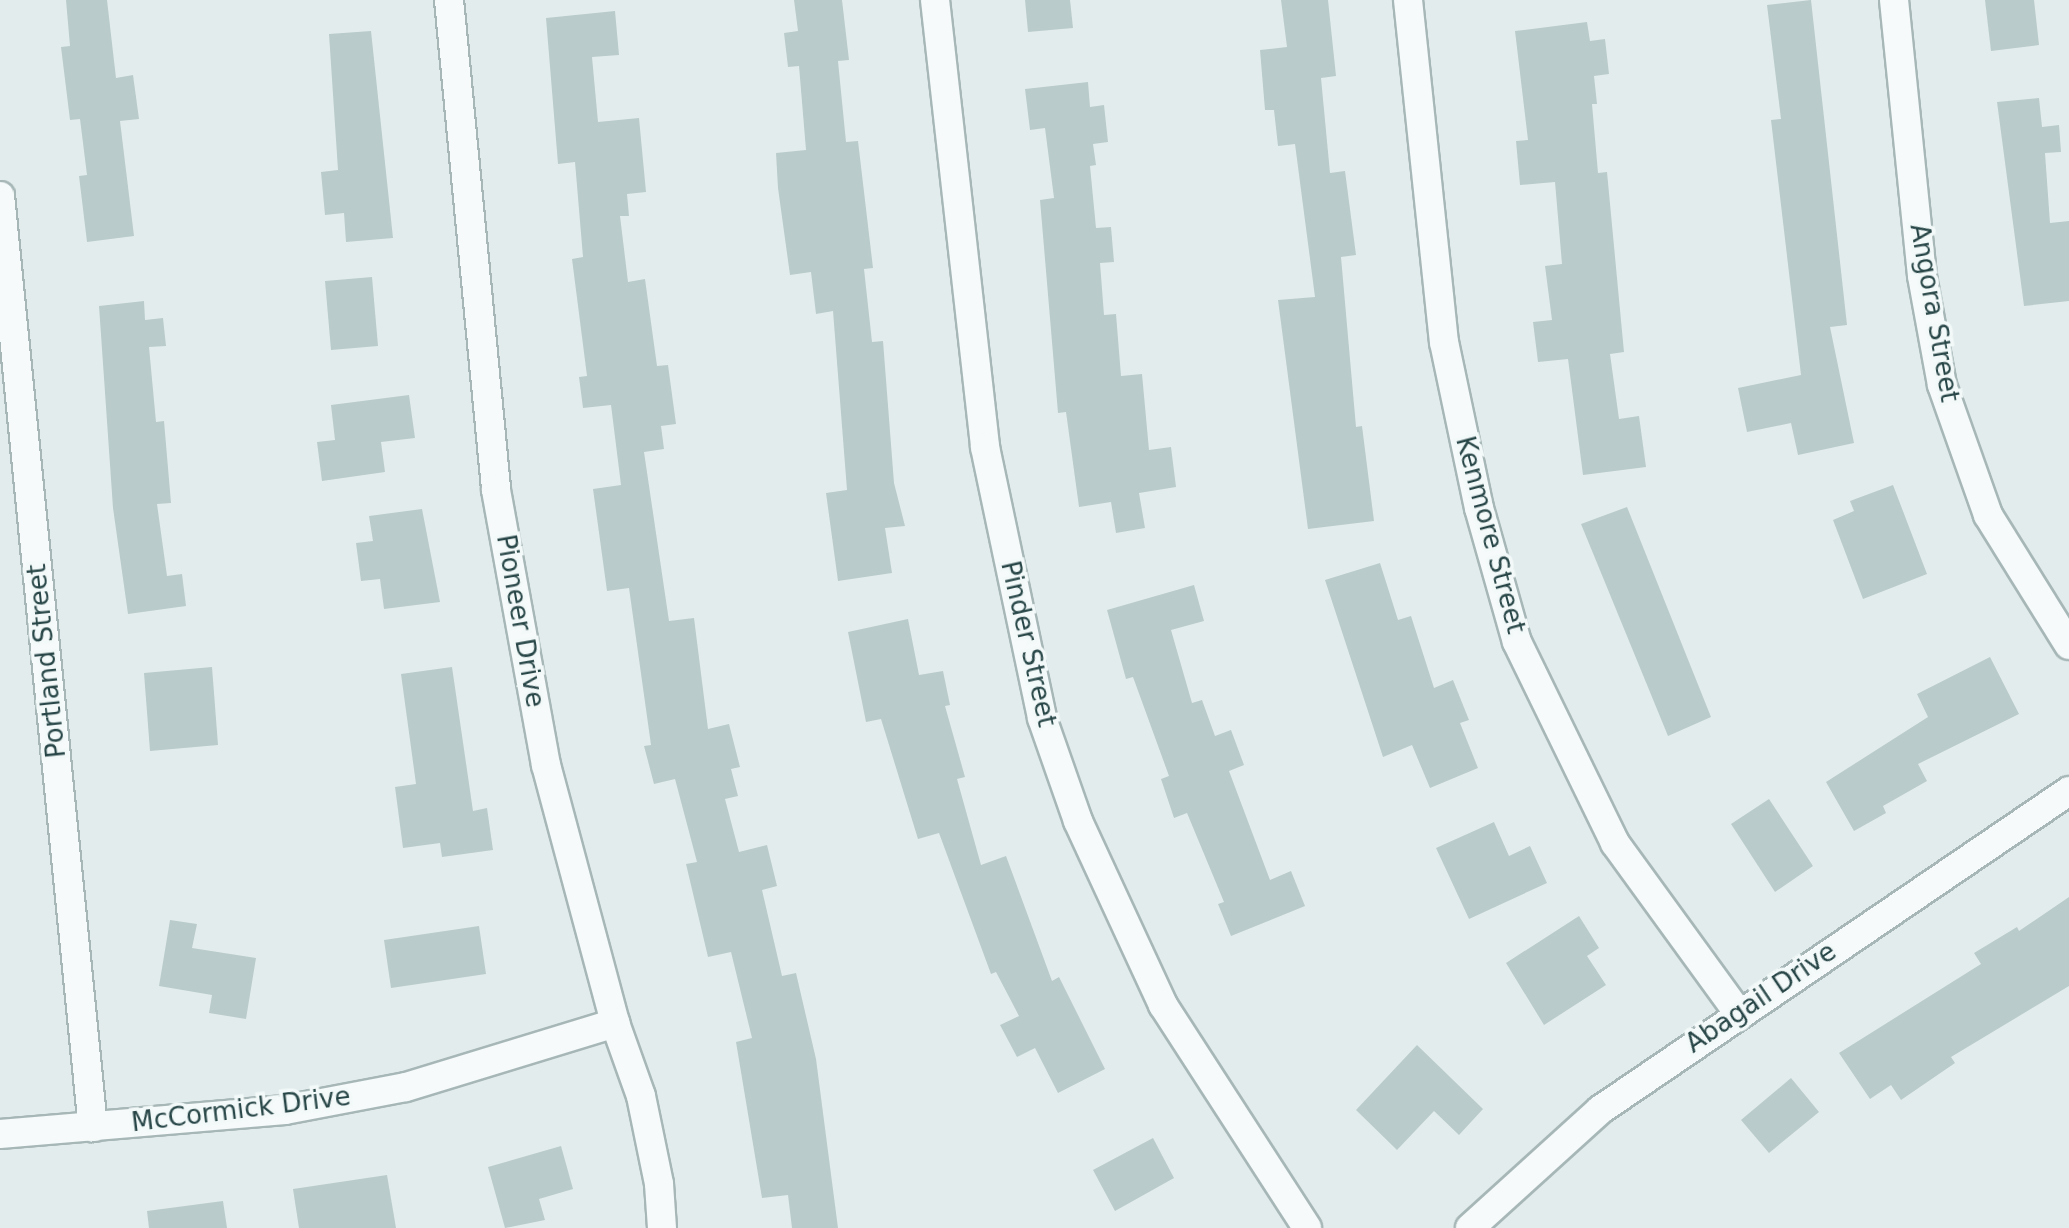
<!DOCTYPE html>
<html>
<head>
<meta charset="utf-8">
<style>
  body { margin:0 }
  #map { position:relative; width:2069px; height:1228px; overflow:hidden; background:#e3ecec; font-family:"DejaVu Sans",sans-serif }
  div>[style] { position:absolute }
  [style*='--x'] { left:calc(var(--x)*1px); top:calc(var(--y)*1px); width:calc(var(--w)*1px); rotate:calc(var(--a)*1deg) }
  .building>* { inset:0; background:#b9cbcb }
  .roads { filter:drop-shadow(2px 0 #a7b7b7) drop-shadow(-2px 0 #a7b7b7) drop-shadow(0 2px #a7b7b7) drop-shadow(0 -2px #a7b7b7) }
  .street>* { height:28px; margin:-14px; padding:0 14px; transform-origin:14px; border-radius:14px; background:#f6fafa }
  span { translate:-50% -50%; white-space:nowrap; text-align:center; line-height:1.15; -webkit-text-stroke:7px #f3f9f9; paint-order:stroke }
  .street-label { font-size:26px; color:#284647 }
</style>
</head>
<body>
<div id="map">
  <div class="building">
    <i style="clip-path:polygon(66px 0,107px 0,116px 78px,133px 75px,139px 119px,120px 121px,134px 236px,87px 242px,79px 176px,87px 175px,80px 119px,70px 120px,61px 47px,70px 46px)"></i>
    <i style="clip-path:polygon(794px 0,842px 0,849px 60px,838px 61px,846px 142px,858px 141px,873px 268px,864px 269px,872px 342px,883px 341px,894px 483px,905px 526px,885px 528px,892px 573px,838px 581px,826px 493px,847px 490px,833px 311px,816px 314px,811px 272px,790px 275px,778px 188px,776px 153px,806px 150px,799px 66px,788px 67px,784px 33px,798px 31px)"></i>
    <i style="clip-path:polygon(1025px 0,1070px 0,1073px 28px,1028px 32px)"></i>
    <i style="clip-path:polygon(1281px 0,1328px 0,1336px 76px,1321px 78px,1330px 173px,1345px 171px,1356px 255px,1341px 257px,1356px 427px,1362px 426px,1374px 521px,1308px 529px,1278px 300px,1315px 297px,1295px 144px,1278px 146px,1274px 110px,1265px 110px,1260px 50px,1287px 47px)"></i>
    <i style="clip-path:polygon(1811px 0,1847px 325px,1830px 327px,1854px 443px,1798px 455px,1791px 423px,1747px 432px,1738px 388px,1801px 375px,1771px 120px,1781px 119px,1767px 5px)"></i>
    <i style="clip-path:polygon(1985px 0,2034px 0,2039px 45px,1991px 51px)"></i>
    <i style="clip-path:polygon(615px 11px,619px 55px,592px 57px,598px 122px,639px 118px,646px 192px,627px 194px,629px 216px,620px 216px,628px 282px,645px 279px,657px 366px,668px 365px,676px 424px,661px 426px,664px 449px,644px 452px,669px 621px,694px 618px,708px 729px,729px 724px,740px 767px,731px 769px,738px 796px,725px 799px,739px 852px,767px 845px,777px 886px,762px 890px,782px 976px,796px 973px,816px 1059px,838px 1228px,792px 1228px,788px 1195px,762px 1198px,736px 1042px,752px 1038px,731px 952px,708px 957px,686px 864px,697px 862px,675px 779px,654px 784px,644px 746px,651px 745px,629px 588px,607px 591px,593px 489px,621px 485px,611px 405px,583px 408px,579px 377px,587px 376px,572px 259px,583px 257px,575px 162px,558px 164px,546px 18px)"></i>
    <i style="clip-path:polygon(1587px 22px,1590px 41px,1605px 39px,1609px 74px,1594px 76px,1597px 104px,1592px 104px,1598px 173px,1607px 172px,1624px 352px,1610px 354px,1619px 419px,1639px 416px,1646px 467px,1583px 475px,1568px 359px,1538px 362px,1533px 322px,1552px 320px,1545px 266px,1562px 264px,1555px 182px,1520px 185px,1516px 141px,1528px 140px,1515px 31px)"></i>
    <i style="clip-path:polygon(371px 31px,393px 238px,346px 242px,344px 213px,325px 215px,321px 172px,338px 170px,329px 34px)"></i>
    <i style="clip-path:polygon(1088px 82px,1090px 107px,1104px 105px,1108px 142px,1093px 144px,1096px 165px,1090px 166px,1096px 228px,1111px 227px,1114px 262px,1100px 263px,1104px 315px,1116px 314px,1121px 376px,1142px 374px,1149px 450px,1171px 447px,1176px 487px,1139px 493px,1145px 528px,1116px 533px,1111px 502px,1079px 507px,1066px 412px,1058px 413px,1040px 200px,1054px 198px,1045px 128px,1030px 130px,1025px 89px)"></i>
    <i style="clip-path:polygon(2039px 98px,2042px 127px,2059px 125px,2061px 152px,2045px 153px,2050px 223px,2069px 221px,2069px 301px,2024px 306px,1997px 102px)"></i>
    <i style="clip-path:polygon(372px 277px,378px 346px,331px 350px,325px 281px)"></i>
    <i style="clip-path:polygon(144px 301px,145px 320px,163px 318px,166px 346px,149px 347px,156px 422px,164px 421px,171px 503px,157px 504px,167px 576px,182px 574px,186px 606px,128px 614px,113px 508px,99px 306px)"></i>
    <i style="clip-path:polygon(409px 395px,415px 438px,381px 442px,385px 472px,322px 481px,317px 442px,335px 440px,331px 405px)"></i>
    <i style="clip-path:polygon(1893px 485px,1927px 574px,1863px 599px,1833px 520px,1854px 511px,1850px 501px)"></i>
    <i style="clip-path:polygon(1627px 507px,1711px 717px,1668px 736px,1581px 524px)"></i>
    <i style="clip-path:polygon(422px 509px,440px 602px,384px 609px,380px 579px,361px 581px,356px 543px,373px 541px,369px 516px)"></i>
    <i style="clip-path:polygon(1380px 563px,1398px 620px,1411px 616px,1434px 688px,1453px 680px,1469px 720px,1460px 723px,1478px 768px,1430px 788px,1412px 745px,1383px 757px,1325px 580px)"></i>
    <i style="clip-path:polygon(1194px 585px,1204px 621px,1171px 630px,1192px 703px,1202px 700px,1215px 736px,1231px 730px,1244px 765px,1229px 771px,1270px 880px,1291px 871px,1305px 906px,1231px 936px,1218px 904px,1224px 902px,1187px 813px,1174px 818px,1161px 779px,1169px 776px,1133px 677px,1126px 679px,1107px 610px)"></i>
    <i style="clip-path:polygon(908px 619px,919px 675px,943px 671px,950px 705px,945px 706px,965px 777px,957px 779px,981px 865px,1006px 856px,1052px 981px,1059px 977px,1105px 1069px,1058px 1093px,1035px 1048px,1017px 1057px,1000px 1025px,1019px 1016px,996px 972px,991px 974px,939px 833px,918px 839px,881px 719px,866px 722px,848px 632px)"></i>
    <i style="clip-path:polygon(1990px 657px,2019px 714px,1918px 764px,1927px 781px,1883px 806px,1886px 813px,1854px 831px,1826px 782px,1928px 717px,1917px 694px)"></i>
    <i style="clip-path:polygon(212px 667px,218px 745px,150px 751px,144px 673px)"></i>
    <i style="clip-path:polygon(452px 667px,473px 811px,487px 808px,493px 850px,442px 857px,440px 843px,403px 848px,395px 787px,416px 784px,401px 674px)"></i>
    <i style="clip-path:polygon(1769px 799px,1813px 866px,1775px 892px,1731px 824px)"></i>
    <i style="clip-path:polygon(1494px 822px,1509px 856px,1530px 846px,1547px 883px,1469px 919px,1436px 848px)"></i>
    <i style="clip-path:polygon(2069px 897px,2069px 986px,1951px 1057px,1955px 1063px,1901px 1100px,1891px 1085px,1870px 1099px,1839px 1053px,1981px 964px,1974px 953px,2017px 927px,2019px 931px)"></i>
    <i style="clip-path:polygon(1579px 916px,1599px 948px,1587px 956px,1606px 985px,1544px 1025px,1506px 963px)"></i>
    <i style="clip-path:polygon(170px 920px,197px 924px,192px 948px,256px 958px,246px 1019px,209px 1013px,212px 995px,159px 986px)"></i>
    <i style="clip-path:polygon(479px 926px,486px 974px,391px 988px,384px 940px)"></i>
    <i style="clip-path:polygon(1417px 1045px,1483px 1109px,1459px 1135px,1434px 1111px,1397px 1150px,1356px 1110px)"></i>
    <i style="clip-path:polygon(1791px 1078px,1819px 1112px,1769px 1153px,1741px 1120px)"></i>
    <i style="clip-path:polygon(1153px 1138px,1174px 1178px,1115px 1211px,1093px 1170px)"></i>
    <i style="clip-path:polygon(561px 1146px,573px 1189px,539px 1199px,545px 1220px,505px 1228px,488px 1167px)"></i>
    <i style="clip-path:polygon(387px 1175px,396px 1228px,299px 1228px,293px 1189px)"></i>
    <i style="clip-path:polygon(223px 1201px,227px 1228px,149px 1228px,147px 1211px)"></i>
  </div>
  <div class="roads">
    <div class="street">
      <i style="--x:449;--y:0;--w:492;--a:84.5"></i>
      <i style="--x:496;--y:490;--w:280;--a:79.7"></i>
      <i style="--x:546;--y:765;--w:267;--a:75"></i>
      <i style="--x:615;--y:1023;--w:77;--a:70.4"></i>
      <i style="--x:641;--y:1096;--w:90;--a:78.4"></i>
      <i style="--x:659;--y:1184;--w:44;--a:86.1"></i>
      <i style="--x:935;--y:0;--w:450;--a:83.6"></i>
      <i style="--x:985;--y:447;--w:277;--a:78.1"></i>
      <i style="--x:1042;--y:718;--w:109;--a:70.7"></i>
      <i style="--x:1078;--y:821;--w:203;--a:65.2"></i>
      <i style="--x:1163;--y:1005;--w:265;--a:57.1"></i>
      <i style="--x:1408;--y:0;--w:344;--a:84"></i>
      <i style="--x:1444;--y:342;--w:170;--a:78.1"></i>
      <i style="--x:1479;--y:508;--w:139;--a:74.2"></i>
      <i style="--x:1517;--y:642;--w:224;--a:64"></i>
      <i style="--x:1615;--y:843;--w:209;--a:54"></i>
      <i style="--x:1894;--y:0;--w:277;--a:84.2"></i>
      <i style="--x:1922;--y:276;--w:111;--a:79.6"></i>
      <i style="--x:1942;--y:385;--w:138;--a:70.5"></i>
      <i style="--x:1988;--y:515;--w:153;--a:58.1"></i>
      <i style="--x:0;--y:196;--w:936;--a:84.3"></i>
      <i style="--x:0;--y:1134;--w:286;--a:-4.8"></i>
      <i style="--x:285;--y:1110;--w:123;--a:-10.8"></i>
      <i style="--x:406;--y:1087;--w:219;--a:-17"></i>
      <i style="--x:1470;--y:1228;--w:176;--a:-42.2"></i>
      <i style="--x:1600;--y:1110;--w:567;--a:-34.22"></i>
    </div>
  </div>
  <div class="street-label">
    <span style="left:1934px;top:313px;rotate:80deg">Angora Street</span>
    <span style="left:1490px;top:535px;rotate:75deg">Kenmore Street</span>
    <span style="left:520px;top:621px;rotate:80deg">Pioneer Drive</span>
    <span style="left:1028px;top:644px;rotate:77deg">Pinder Street</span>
    <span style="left:47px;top:661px;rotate:-96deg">Portland Street</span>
    <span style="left:1761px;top:998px;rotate:-34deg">Abagail Drive</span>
    <span style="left:241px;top:1110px;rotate:-7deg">McCormick Drive</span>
  </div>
</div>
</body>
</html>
